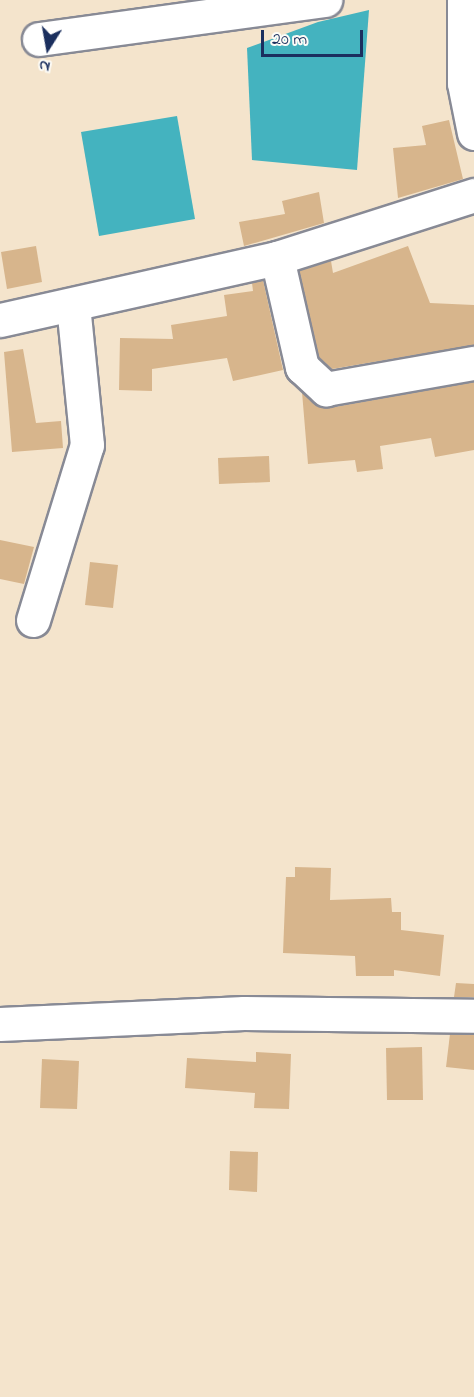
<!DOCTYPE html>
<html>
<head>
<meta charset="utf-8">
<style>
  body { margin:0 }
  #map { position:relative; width:474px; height:1397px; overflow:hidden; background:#f4e4cc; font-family:"Indie Flower",sans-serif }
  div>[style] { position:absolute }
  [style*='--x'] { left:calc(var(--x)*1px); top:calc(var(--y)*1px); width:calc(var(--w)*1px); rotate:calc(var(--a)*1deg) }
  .water>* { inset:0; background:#44b3bf }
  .building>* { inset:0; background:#d7b58c }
  .roads { filter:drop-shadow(2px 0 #888a95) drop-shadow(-2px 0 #888a95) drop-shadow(0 2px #888a95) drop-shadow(0 -2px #888a95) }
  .minor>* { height:33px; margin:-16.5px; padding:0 16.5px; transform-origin:16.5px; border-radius:16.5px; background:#fff }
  span { translate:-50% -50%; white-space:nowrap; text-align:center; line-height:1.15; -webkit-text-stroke:4.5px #fdfcf7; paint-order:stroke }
  .north { position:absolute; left:18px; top:18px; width:60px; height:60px; -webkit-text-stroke:4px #fdfcf7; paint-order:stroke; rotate:191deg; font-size:16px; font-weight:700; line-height:24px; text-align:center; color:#1b2f5e }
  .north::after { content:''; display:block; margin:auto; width:21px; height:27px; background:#1b2f5e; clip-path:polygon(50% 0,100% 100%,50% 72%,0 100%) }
  .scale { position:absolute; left:261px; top:30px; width:102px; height:27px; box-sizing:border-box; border:3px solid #1b2f5e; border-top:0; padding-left:8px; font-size:18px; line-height:21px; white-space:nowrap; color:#1b2f5e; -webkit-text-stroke:4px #fdfcf7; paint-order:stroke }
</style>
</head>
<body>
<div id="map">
  <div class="water">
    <i style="clip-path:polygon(369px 10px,357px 170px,252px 160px,247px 48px,318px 22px)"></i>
    <i style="clip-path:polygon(177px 116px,195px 219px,99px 236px,81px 132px)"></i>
  </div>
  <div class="building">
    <i style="clip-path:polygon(449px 120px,463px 179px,398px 198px,393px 148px,426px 145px,422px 126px)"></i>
    <i style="clip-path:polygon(319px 192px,324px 223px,244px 246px,239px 222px,285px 214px,282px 201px)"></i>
    <i style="clip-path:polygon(36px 246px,42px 282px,7px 289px,1px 252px)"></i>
    <i style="clip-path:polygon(408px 246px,430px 303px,474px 305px,474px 345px,332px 369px,319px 357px,299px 271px,331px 261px,333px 273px)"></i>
    <i style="clip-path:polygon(263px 280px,283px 370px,233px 381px,227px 358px,152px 369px,152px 391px,119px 390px,120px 338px,173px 339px,171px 325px,227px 316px,224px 295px,253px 291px,252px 283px)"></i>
    <i style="clip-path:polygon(23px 349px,36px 423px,61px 421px,63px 448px,12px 452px,4px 352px)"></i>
    <i style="clip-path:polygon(474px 382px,474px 450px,435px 457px,431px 438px,380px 446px,383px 469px,357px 472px,355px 460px,308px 464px,302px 392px,314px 403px,329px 408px)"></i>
    <i style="clip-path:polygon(269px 456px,270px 482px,219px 484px,218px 458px)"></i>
    <i style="clip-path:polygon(0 540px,34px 547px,24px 584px,0 579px)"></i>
    <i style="clip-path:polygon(90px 562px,118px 565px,113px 608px,85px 605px)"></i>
    <i style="clip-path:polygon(295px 867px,331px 868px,330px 900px,391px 898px,392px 912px,401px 912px,401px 930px,444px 935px,440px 976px,394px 970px,394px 976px,356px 976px,355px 956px,283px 953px,286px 877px,295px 877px)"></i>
    <i style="clip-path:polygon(456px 983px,474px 984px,474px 997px,454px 997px)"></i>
    <i style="clip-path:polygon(450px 1034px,474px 1035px,474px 1070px,446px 1067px)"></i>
    <i style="clip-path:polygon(422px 1047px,423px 1100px,387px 1100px,386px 1048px)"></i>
    <i style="clip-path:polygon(256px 1052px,291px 1054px,289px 1109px,254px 1108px,255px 1093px,185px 1088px,187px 1058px,256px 1062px)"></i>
    <i style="clip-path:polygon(42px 1059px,79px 1061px,77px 1109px,40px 1108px)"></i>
    <i style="clip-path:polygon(230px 1151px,258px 1152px,257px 1192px,229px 1190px)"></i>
  </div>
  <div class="roads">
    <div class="minor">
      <i style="--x:464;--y:0;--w:83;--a:90"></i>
      <i style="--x:464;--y:83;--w:51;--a:78.7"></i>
      <i style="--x:39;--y:39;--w:289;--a:-7.8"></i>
      <i style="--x:277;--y:258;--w:112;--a:77.1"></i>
      <i style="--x:302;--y:367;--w:33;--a:43"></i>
      <i style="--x:326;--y:389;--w:150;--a:-10"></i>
      <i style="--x:0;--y:320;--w:284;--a:-12.6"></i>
      <i style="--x:277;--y:258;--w:207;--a:-17.7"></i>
      <i style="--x:33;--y:620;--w:183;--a:-72.9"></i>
      <i style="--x:87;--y:445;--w:141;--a:-95.7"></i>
      <i style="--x:0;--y:1024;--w:244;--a:-2.6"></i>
      <i style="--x:244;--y:1013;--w:230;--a:0.7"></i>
    </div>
  </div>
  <div class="north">N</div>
  <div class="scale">20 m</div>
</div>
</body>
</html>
